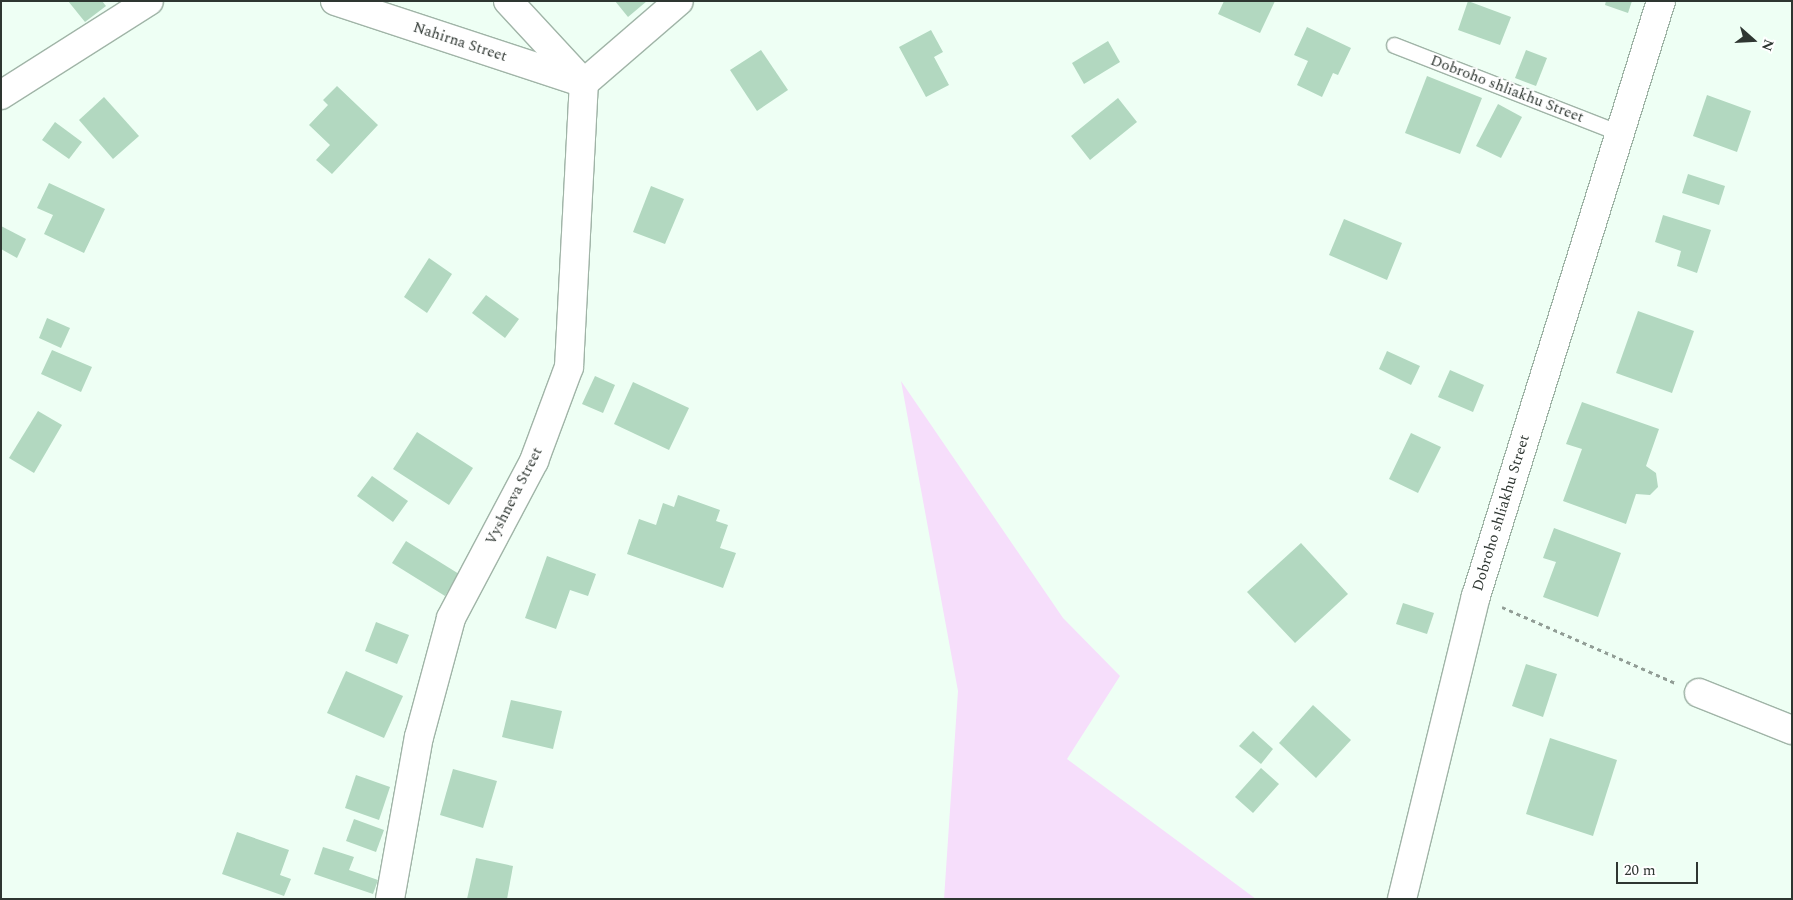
<!DOCTYPE html>
<html>
<head>
<meta charset="utf-8">
<style>
  body { margin:0 }
  #map { position:relative; width:1793px; height:900px; overflow:hidden; background:#eefff4; font-family:Spectral,serif }
  div>[style] { position:absolute }
  [style*='--x'] { left:calc(var(--x)*1px); top:calc(var(--y)*1px); width:calc(var(--w)*1px); rotate:calc(var(--a)*1deg) }
  .green>* { inset:0; background:#f6defb }
  .building>* { inset:0; background:#b2d8c0 }
  .path>* { height:3px; margin-top:-1.5px; transform-origin:0; background:repeating-linear-gradient(90deg,#919d95 0 4px,transparent 0 8px) }
  .roads { filter:drop-shadow(1px 0 #a0b4a7) drop-shadow(-1px 0 #a0b4a7) drop-shadow(0 1px #a0b4a7) drop-shadow(0 -1px #a0b4a7) }
  .lane>* { height:15px; margin:-7.5px; padding:0 7.5px; transform-origin:7.5px; border-radius:7.5px; background:#fff }
  .street>* { height:28px; margin:-14px; padding:0 14px; transform-origin:14px; border-radius:14px; background:#fff }
  span { translate:-50% -50%; white-space:nowrap; text-align:center; line-height:1.15; -webkit-text-stroke:4px #fff; paint-order:stroke }
  .street-label { font-size:15px; color:#2e3631 }
  .frame { position:absolute; inset:0; border:2px solid #2e3631; pointer-events:none }
  .north { position:absolute; left:1728px; top:15px; width:50px; height:50px; -webkit-text-stroke:4px #fff; paint-order:stroke; rotate:109deg; font-size:14px; font-weight:700; line-height:20px; text-align:center; color:#2e3631 }
  .north::after { content:''; display:block; margin:auto; width:18px; height:22px; background:#2e3631; clip-path:polygon(50% 0,100% 100%,50% 72%,0 100%) }
  .scale { position:absolute; left:1616px; top:862px; width:82px; height:22px; box-sizing:border-box; border:2px solid #2e3631; border-top:0; padding-left:6px; font-size:15px; line-height:18px; white-space:nowrap; color:#2e3631; -webkit-text-stroke:4px #fff; paint-order:stroke }
</style>
</head>
<body>
<div id="map">
  <div class="green">
    <i style="clip-path:polygon(901px 381px,1063px 618px,1120px 676px,1067px 759px,1256px 899px,944px 899px,958px 691px)"></i>
  </div>
  <div class="building">
    <i style="clip-path:polygon(68px 1px,102px 1px,106px 6px,85px 22px)"></i>
    <i style="clip-path:polygon(615px 1px,647px 1px,628px 17px)"></i>
    <i style="clip-path:polygon(1224px 1px,1275px 1px,1260px 33px,1218px 14px)"></i>
    <i style="clip-path:polygon(1468px 1px,1511px 17px,1500px 45px,1458px 30px)"></i>
    <i style="clip-path:polygon(1606px 1px,1632px 1px,1628px 13px,1605px 5px)"></i>
    <i style="clip-path:polygon(1307px 27px,1351px 48px,1338px 75px,1333px 73px,1322px 97px,1297px 85px,1308px 61px,1294px 55px)"></i>
    <i style="clip-path:polygon(931px 30px,943px 52px,934px 57px,949px 85px,926px 97px,899px 47px)"></i>
    <i style="clip-path:polygon(1108px 41px,1120px 62px,1084px 84px,1072px 63px)"></i>
    <i style="clip-path:polygon(761px 50px,788px 90px,757px 111px,730px 70px)"></i>
    <i style="clip-path:polygon(1526px 50px,1547px 58px,1536px 86px,1515px 78px)"></i>
    <i style="clip-path:polygon(1427px 76px,1482px 98px,1460px 154px,1405px 133px)"></i>
    <i style="clip-path:polygon(337px 86px,378px 125px,332px 174px,316px 160px,330px 145px,309px 125px,328px 105px,323px 100px)"></i>
    <i style="clip-path:polygon(1707px 95px,1751px 111px,1737px 152px,1693px 136px)"></i>
    <i style="clip-path:polygon(104px 97px,139px 136px,113px 159px,79px 120px)"></i>
    <i style="clip-path:polygon(1118px 98px,1137px 122px,1090px 160px,1071px 136px)"></i>
    <i style="clip-path:polygon(1498px 104px,1522px 117px,1501px 158px,1476px 146px)"></i>
    <i style="clip-path:polygon(55px 122px,82px 142px,69px 159px,42px 140px)"></i>
    <i style="clip-path:polygon(1688px 174px,1725px 186px,1719px 205px,1682px 193px)"></i>
    <i style="clip-path:polygon(49px 183px,105px 209px,84px 253px,44px 234px,53px 215px,37px 208px)"></i>
    <i style="clip-path:polygon(651px 186px,684px 199px,665px 244px,633px 232px)"></i>
    <i style="clip-path:polygon(1663px 215px,1711px 230px,1697px 273px,1677px 266px,1681px 251px,1655px 242px)"></i>
    <i style="clip-path:polygon(1344px 219px,1402px 243px,1387px 280px,1329px 255px)"></i>
    <i style="clip-path:polygon(1px 226px,26px 239px,17px 258px,1px 249px)"></i>
    <i style="clip-path:polygon(429px 258px,452px 274px,427px 313px,404px 297px)"></i>
    <i style="clip-path:polygon(486px 295px,519px 319px,505px 338px,472px 313px)"></i>
    <i style="clip-path:polygon(1638px 311px,1694px 331px,1672px 393px,1616px 373px)"></i>
    <i style="clip-path:polygon(47px 318px,70px 328px,61px 348px,39px 338px)"></i>
    <i style="clip-path:polygon(52px 350px,92px 367px,81px 392px,41px 374px)"></i>
    <i style="clip-path:polygon(1387px 351px,1420px 366px,1411px 385px,1379px 369px)"></i>
    <i style="clip-path:polygon(1450px 370px,1484px 385px,1473px 412px,1438px 397px)"></i>
    <i style="clip-path:polygon(595px 376px,615px 385px,603px 413px,582px 404px)"></i>
    <i style="clip-path:polygon(633px 382px,689px 408px,669px 450px,614px 424px)"></i>
    <i style="clip-path:polygon(1582px 402px,1659px 429px,1646px 466px,1656px 473px,1658px 487px,1650px 495px,1636px 494px,1626px 524px,1563px 501px,1582px 449px,1566px 444px)"></i>
    <i style="clip-path:polygon(38px 411px,62px 425px,34px 473px,9px 458px)"></i>
    <i style="clip-path:polygon(417px 432px,473px 468px,449px 505px,393px 469px)"></i>
    <i style="clip-path:polygon(1411px 433px,1441px 447px,1418px 493px,1389px 479px)"></i>
    <i style="clip-path:polygon(372px 476px,408px 501px,393px 522px,357px 496px)"></i>
    <i style="clip-path:polygon(678px 495px,720px 510px,716px 521px,728px 525px,720px 548px,736px 553px,723px 588px,627px 554px,639px 519px,656px 525px,663px 503px,674px 507px)"></i>
    <i style="clip-path:polygon(1554px 528px,1621px 553px,1598px 617px,1543px 597px,1556px 562px,1543px 558px)"></i>
    <i style="clip-path:polygon(406px 541px,459px 574px,445px 596px,392px 563px)"></i>
    <i style="clip-path:polygon(1301px 543px,1348px 594px,1295px 643px,1247px 592px)"></i>
    <i style="clip-path:polygon(547px 556px,596px 574px,588px 596px,570px 590px,556px 629px,525px 618px)"></i>
    <i style="clip-path:polygon(1403px 603px,1434px 613px,1427px 634px,1396px 624px)"></i>
    <i style="clip-path:polygon(376px 622px,409px 635px,397px 664px,365px 651px)"></i>
    <i style="clip-path:polygon(1526px 664px,1557px 674px,1543px 717px,1512px 706px)"></i>
    <i style="clip-path:polygon(346px 671px,403px 696px,384px 738px,327px 713px)"></i>
    <i style="clip-path:polygon(511px 700px,562px 711px,553px 749px,502px 737px)"></i>
    <i style="clip-path:polygon(1313px 705px,1351px 740px,1316px 778px,1279px 743px)"></i>
    <i style="clip-path:polygon(1253px 731px,1273px 749px,1261px 764px,1239px 746px)"></i>
    <i style="clip-path:polygon(1550px 738px,1617px 760px,1593px 836px,1526px 814px)"></i>
    <i style="clip-path:polygon(1261px 768px,1279px 784px,1253px 813px,1235px 797px)"></i>
    <i style="clip-path:polygon(453px 769px,497px 781px,483px 828px,440px 815px)"></i>
    <i style="clip-path:polygon(356px 775px,390px 787px,379px 820px,345px 808px)"></i>
    <i style="clip-path:polygon(354px 819px,384px 830px,376px 852px,346px 841px)"></i>
    <i style="clip-path:polygon(237px 832px,289px 850px,280px 875px,291px 879px,284px 896px,222px 874px)"></i>
    <i style="clip-path:polygon(323px 847px,354px 857px,349px 870px,378px 880px,373px 894px,314px 874px)"></i>
    <i style="clip-path:polygon(476px 858px,513px 866px,507px 899px,467px 899px)"></i>
  </div>
  <div class="path">
    <i style="--x:1502;--y:607;--w:189;--a:23.7"></i>
  </div>
  <div class="roads">
    <div class="lane">
      <i style="--x:1394;--y:45;--w:243;--a:21.3"></i>
    </div>
    <div class="street">
      <i style="--x:335;--y:1;--w:262;--a:18.2"></i>
      <i style="--x:508;--y:1;--w:110;--a:47.2"></i>
      <i style="--x:1;--y:95;--w:175;--a:-32.4"></i>
      <i style="--x:1699;--y:693;--w:100;--a:21.7"></i>
      <i style="--x:390;--y:899;--w:165;--a:-79.9"></i>
      <i style="--x:419;--y:737;--w:123;--a:-74.9"></i>
      <i style="--x:451;--y:618;--w:178;--a:-62.1"></i>
      <i style="--x:534;--y:461;--w:100;--a:-69.6"></i>
      <i style="--x:569;--y:367;--w:284;--a:-87"></i>
      <i style="--x:584;--y:83;--w:125;--a:-40.8"></i>
      <i style="--x:1402;--y:899;--w:312;--a:-76.3"></i>
      <i style="--x:1476;--y:596;--w:623;--a:-72.73"></i>
    </div>
  </div>
  <div class="street-label">
    <span style="left:460px;top:42px;rotate:18deg">Nahirna Street</span>
    <span style="left:1507px;top:89px;rotate:21deg">Dobroho shliakhu Street</span>
    <span style="left:514px;top:496px;rotate:-63deg">Vyshneva Street</span>
    <span style="left:1501px;top:513px;rotate:-73deg">Dobroho shliakhu Street</span>
  </div>
  <div class="frame"></div>
  <div class="north">N</div>
  <div class="scale">20 m</div>
</div>
</body>
</html>
